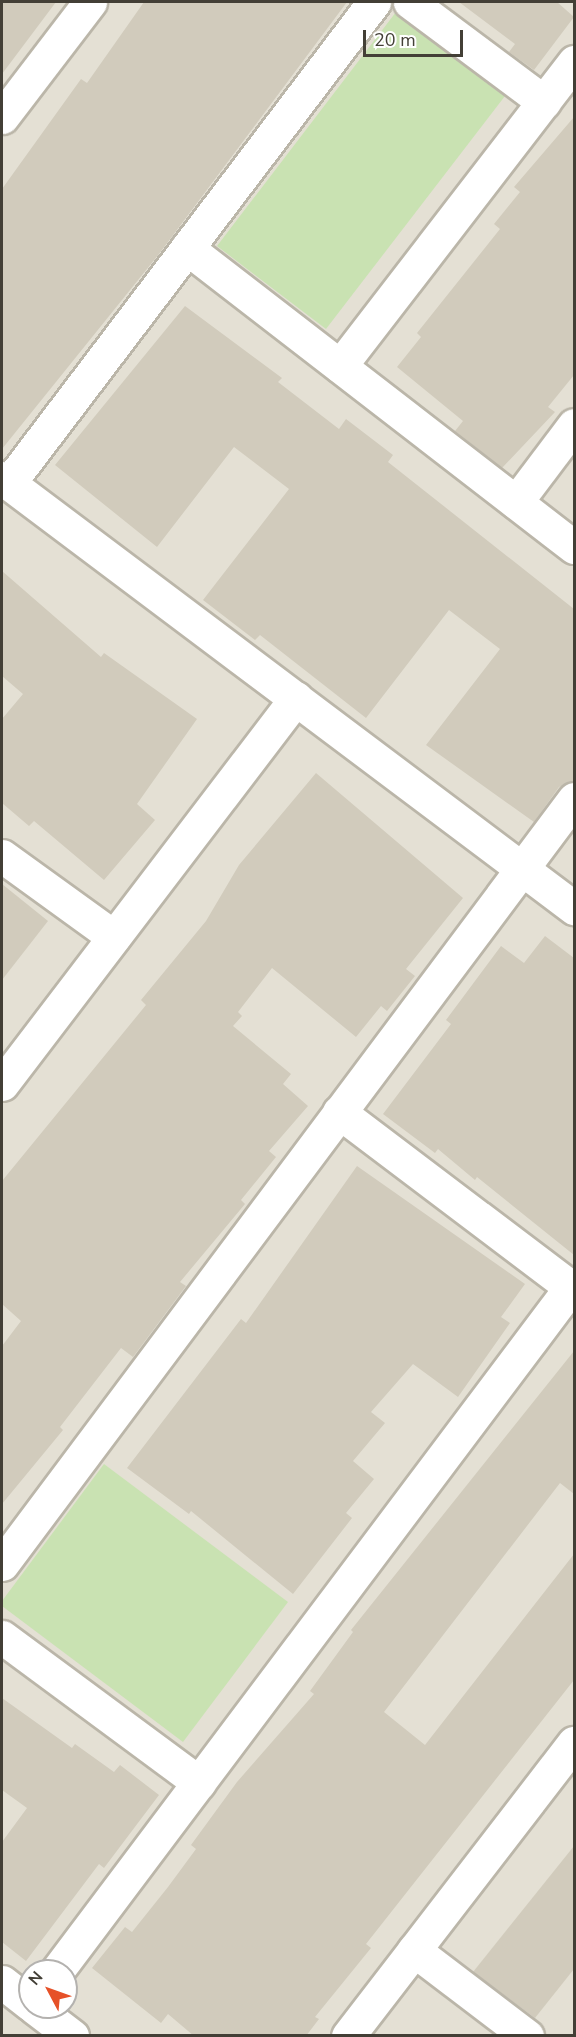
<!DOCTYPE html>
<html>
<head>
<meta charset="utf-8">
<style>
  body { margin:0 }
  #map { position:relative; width:576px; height:2037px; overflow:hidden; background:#f1eee6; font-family:"Nunito Sans",sans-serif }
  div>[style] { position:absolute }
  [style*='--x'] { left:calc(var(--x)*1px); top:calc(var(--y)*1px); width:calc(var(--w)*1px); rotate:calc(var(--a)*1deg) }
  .residential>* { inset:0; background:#e4e0d4 }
  .green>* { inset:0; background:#c9e2b2 }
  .building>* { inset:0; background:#d1cbbc }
  .roads { filter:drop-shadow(2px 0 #bbb6a9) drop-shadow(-2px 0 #bbb6a9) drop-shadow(0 2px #bbb6a9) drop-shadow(0 -2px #bbb6a9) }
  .minor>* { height:33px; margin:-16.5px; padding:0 16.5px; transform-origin:16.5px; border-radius:16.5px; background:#fff }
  span { translate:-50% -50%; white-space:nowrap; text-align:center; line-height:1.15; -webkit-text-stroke:4.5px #fff; paint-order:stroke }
  .frame { position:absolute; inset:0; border:3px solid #433f36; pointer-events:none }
  .north { position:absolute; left:18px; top:1959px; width:60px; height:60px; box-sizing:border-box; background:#fff; border:2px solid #b4b2af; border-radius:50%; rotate:311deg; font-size:16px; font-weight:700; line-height:24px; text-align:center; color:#433f36 }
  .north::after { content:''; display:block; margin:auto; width:21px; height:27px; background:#e65128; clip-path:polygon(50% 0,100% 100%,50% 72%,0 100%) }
  .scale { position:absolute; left:363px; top:30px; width:100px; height:27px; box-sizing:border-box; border:3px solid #433f36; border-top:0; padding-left:8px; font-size:18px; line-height:21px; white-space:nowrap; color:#433f36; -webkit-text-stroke:4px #fff; paint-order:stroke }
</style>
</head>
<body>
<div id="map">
  <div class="residential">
    <i style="clip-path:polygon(evenodd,2px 2px,574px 2px,574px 2035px,2px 2036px,2px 2px,30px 1971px,66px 1971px,66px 2007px,30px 2007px,30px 1971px)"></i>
  </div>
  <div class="green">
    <i style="clip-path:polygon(396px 12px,505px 96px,326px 329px,217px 246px)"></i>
    <i style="clip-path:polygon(104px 1464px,288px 1602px,183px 1742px,2px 1606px,2px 1601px)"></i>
  </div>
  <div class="building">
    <i style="clip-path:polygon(2px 2px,56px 2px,2px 74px)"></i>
    <i style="clip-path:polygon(144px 2px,347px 2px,159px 254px,2px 449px,2px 189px,81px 79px,87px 83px)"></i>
    <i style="clip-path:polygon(459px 2px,557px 2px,574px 17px,534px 70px,509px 52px,515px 44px)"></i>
    <i style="clip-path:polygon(574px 117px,574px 375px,548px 407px,555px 412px,502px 468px,455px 431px,463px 421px,397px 367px,421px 337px,417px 333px,500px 229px,494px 224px,520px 192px,514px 187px)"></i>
    <i style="clip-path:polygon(185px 306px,282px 378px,278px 382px,339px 429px,346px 419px,393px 455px,388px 462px,574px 609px,574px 781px,559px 787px,534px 822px,426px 745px,500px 649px,449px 610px,366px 718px,260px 635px,255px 640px,203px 600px,289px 489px,234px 447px,157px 547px,55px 465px)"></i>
    <i style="clip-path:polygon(2px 571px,101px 657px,104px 653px,197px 719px,137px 804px,155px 820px,104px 880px,34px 821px,29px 826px,2px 803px,2px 719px,23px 694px,2px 676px)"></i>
    <i style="clip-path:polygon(316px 773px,463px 898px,406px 969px,415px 976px,387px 1011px,381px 1006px,356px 1037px,272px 968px,238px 1012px,242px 1016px,233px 1026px,291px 1074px,283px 1084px,308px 1106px,269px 1151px,276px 1157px,241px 1200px,245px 1204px,180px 1282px,186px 1286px,133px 1357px,121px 1348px,60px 1427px,63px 1430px,2px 1504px,2px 1346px,21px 1321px,2px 1304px,2px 1181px,146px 1005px,141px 1000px,206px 921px,239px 865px)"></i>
    <i style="clip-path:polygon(2px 884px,48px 921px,2px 980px)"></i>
    <i style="clip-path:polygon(545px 936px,574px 958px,574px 1255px,477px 1177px,475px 1180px,438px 1149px,435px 1153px,383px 1114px,451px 1024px,446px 1020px,501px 946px,524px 963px)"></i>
    <i style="clip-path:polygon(357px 1166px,525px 1284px,501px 1317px,510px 1323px,458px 1397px,413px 1364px,371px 1412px,385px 1423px,353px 1461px,374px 1479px,346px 1513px,352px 1518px,293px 1594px,191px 1511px,189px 1514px,127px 1468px,241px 1319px,246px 1323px)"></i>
    <i style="clip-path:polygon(574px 1351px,574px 1494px,560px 1483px,384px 1712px,425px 1745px,574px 1554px,574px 1680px,366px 1944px,371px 1948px,315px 2017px,319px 2019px,306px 2036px,194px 2036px,168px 2014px,161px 2023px,92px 1968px,125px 1927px,132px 1932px,168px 1887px,196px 1849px,191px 1845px,237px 1782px,314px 1694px,310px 1691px,353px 1632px,351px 1630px)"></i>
    <i style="clip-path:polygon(2px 1698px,72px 1748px,75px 1744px,114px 1772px,120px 1765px,159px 1795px,104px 1868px,99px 1864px,26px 1961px,2px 1942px,2px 1842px,27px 1808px,2px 1790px)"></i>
    <i style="clip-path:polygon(574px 1846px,574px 1969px,535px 2018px,473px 1972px)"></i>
  </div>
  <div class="roads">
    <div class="minor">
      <i style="--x:410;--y:2;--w:167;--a:36.7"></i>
      <i style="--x:2;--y:117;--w:145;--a:-52.6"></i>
      <i style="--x:187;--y:248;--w:489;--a:37.7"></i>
      <i style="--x:340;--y:366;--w:384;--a:-52.4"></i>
      <i style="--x:2;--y:478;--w:716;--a:36.93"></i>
      <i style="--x:9;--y:483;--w:604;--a:-52.81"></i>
      <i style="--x:516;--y:502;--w:96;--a:-53"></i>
      <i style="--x:2;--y:856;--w:138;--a:35.9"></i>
      <i style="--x:2;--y:1084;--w:485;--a:-52.7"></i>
      <i style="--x:339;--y:1112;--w:295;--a:37.1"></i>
      <i style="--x:2;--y:1564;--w:955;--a:-53.21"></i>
      <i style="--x:2;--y:1637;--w:245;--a:36.5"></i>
      <i style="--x:414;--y:1950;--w:142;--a:37.3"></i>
      <i style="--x:57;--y:1971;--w:856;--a:-53.08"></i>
      <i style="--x:2;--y:1982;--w:36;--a:38"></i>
      <i style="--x:34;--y:2007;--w:48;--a:37.3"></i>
      <i style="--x:348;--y:2036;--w:370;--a:-52.4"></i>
    </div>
  </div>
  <div class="frame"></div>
  <div class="north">N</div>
  <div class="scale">20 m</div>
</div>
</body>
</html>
